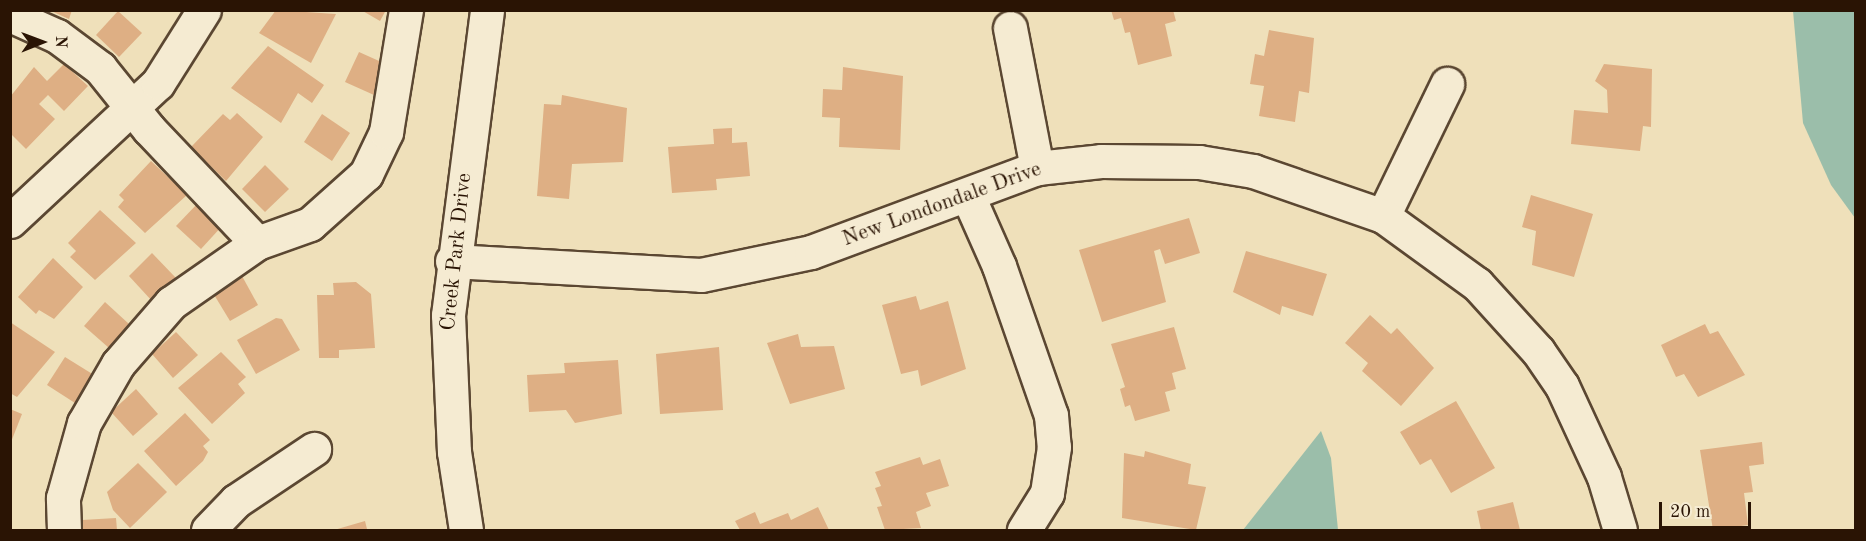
<!DOCTYPE html>
<html>
<head>
<meta charset="utf-8">
<style>
  body { margin:0 }
  #map { position:relative; width:1866px; height:541px; overflow:hidden; background:#efe0ba; font-family:"Old Standard TT",serif }
  div>[style] { position:absolute }
  [style*='--x'] { left:calc(var(--x)*1px); top:calc(var(--y)*1px); width:calc(var(--w)*1px); rotate:calc(var(--a)*1deg) }
  .water>* { inset:0; background:#9bbeaa }
  .building>* { inset:0; background:#deaf84 }
  .roads { filter:drop-shadow(2px 0 #5b4732) drop-shadow(-2px 0 #5b4732) drop-shadow(0 2px #5b4732) drop-shadow(0 -2px #5b4732) }
  .minor>* { height:33px; margin:-16.5px; padding:0 16.5px; transform-origin:16.5px; border-radius:16.5px; background:#f5ebd2 }
  span { translate:-50% -50%; white-space:nowrap; text-align:center; line-height:1.15; -webkit-text-stroke:4.5px #f5ebd2; paint-order:stroke }
  .street-label { font-size:21px; color:#2a1404 }
  .frame { position:absolute; inset:0; border:12px solid #2a1404; pointer-events:none }
  .north { position:absolute; left:12px; top:12px; width:60px; height:60px; -webkit-text-stroke:4px #f5ebd2; paint-order:stroke; rotate:89deg; font-size:16px; font-weight:700; line-height:24px; text-align:center; color:#2a1404 }
  .north::after { content:''; display:block; margin:auto; width:21px; height:27px; background:#2a1404; clip-path:polygon(50% 0,100% 100%,50% 72%,0 100%) }
  .scale { position:absolute; left:1659px; top:502px; width:92px; height:27px; box-sizing:border-box; border:3px solid #2a1404; border-top:0; padding-left:8px; font-size:18px; line-height:21px; white-space:nowrap; color:#2a1404; -webkit-text-stroke:4px #f5ebd2; paint-order:stroke }
</style>
</head>
<body>
<div id="map">
  <div class="water">
    <i style="clip-path:polygon(1793px 11px,1855px 11px,1855px 218px,1831px 185px,1803px 123px)"></i>
    <i style="clip-path:polygon(1321px 431px,1331px 458px,1338px 530px,1243px 530px)"></i>
  </div>
  <div class="building">
    <i style="clip-path:polygon(49px 10px,72px 10px,69px 19px)"></i>
    <i style="clip-path:polygon(276px 10px,336px 14px,311px 63px,259px 33px)"></i>
    <i style="clip-path:polygon(361px 10px,386px 10px,380px 21px)"></i>
    <i style="clip-path:polygon(1111px 10px,1173px 10px,1176px 21px,1165px 24px,1172px 56px,1138px 65px,1130px 32px,1125px 33px,1121px 18px,1114px 20px)"></i>
    <i style="clip-path:polygon(118px 11px,142px 33px,119px 57px,96px 35px)"></i>
    <i style="clip-path:polygon(1269px 30px,1314px 38px,1309px 93px,1299px 91px,1295px 122px,1259px 116px,1264px 86px,1250px 84px,1255px 54px,1264px 56px)"></i>
    <i style="clip-path:polygon(268px 46px,324px 85px,312px 103px,298px 93px,281px 123px,231px 88px)"></i>
    <i style="clip-path:polygon(359px 52px,388px 65px,374px 95px,345px 82px)"></i>
    <i style="clip-path:polygon(64px 64px,88px 86px,64px 111px,48px 95px,39px 104px,55px 119px,26px 149px,10px 133px,10px 97px,34px 67px,47px 81px)"></i>
    <i style="clip-path:polygon(1604px 64px,1652px 69px,1651px 127px,1643px 126px,1640px 151px,1571px 144px,1574px 110px,1608px 113px,1607px 90px,1595px 81px)"></i>
    <i style="clip-path:polygon(843px 67px,903px 76px,900px 150px,839px 147px,840px 118px,822px 117px,823px 89px,842px 90px)"></i>
    <i style="clip-path:polygon(562px 95px,627px 108px,623px 162px,572px 164px,569px 199px,537px 196px,544px 104px,561px 105px)"></i>
    <i style="clip-path:polygon(237px 113px,263px 137px,226px 181px,191px 147px,223px 114px,230px 120px)"></i>
    <i style="clip-path:polygon(322px 114px,350px 133px,332px 161px,304px 142px)"></i>
    <i style="clip-path:polygon(732px 128px,732px 143px,747px 142px,750px 176px,716px 179px,717px 190px,672px 193px,668px 147px,714px 144px,713px 129px)"></i>
    <i style="clip-path:polygon(151px 161px,187px 195px,145px 233px,118px 207px,124px 200px,119px 195px)"></i>
    <i style="clip-path:polygon(265px 165px,289px 189px,265px 212px,242px 189px)"></i>
    <i style="clip-path:polygon(1531px 195px,1593px 214px,1574px 277px,1532px 265px,1536px 231px,1522px 227px)"></i>
    <i style="clip-path:polygon(199px 202px,223px 225px,201px 249px,176px 226px)"></i>
    <i style="clip-path:polygon(100px 210px,136px 243px,95px 280px,70px 257px,76px 251px,68px 243px)"></i>
    <i style="clip-path:polygon(1189px 218px,1200px 253px,1165px 264px,1160px 249px,1154px 251px,1166px 302px,1102px 322px,1079px 250px)"></i>
    <i style="clip-path:polygon(1246px 251px,1327px 274px,1313px 316px,1282px 306px,1280px 315px,1233px 292px)"></i>
    <i style="clip-path:polygon(152px 253px,176px 278px,152px 301px,129px 276px)"></i>
    <i style="clip-path:polygon(53px 258px,83px 287px,54px 319px,39px 310px,36px 314px,18px 297px)"></i>
    <i style="clip-path:polygon(242px 276px,258px 305px,230px 321px,213px 293px)"></i>
    <i style="clip-path:polygon(356px 282px,371px 294px,375px 348px,339px 350px,339px 358px,319px 358px,317px 295px,334px 295px,333px 283px)"></i>
    <i style="clip-path:polygon(916px 296px,920px 310px,948px 301px,966px 369px,921px 386px,918px 370px,901px 374px,882px 305px)"></i>
    <i style="clip-path:polygon(105px 302px,129px 324px,109px 348px,84px 326px)"></i>
    <i style="clip-path:polygon(1370px 315px,1391px 334px,1397px 328px,1434px 368px,1401px 406px,1362px 371px,1368px 363px,1345px 343px)"></i>
    <i style="clip-path:polygon(276px 318px,282px 319px,300px 350px,256px 374px,237px 340px)"></i>
    <i style="clip-path:polygon(10px 322px,55px 352px,17px 397px,10px 393px)"></i>
    <i style="clip-path:polygon(1705px 324px,1710px 334px,1718px 331px,1745px 375px,1698px 397px,1684px 374px,1676px 377px,1661px 345px)"></i>
    <i style="clip-path:polygon(1174px 327px,1186px 369px,1172px 373px,1176px 389px,1165px 392px,1170px 411px,1135px 421px,1130px 405px,1125px 407px,1120px 389px,1125px 387px,1111px 344px)"></i>
    <i style="clip-path:polygon(176px 332px,198px 355px,173px 378px,152px 354px)"></i>
    <i style="clip-path:polygon(798px 334px,801px 347px,834px 346px,845px 389px,790px 404px,767px 343px)"></i>
    <i style="clip-path:polygon(719px 347px,723px 410px,660px 414px,656px 354px)"></i>
    <i style="clip-path:polygon(221px 352px,246px 377px,238px 384px,245px 393px,212px 424px,178px 388px)"></i>
    <i style="clip-path:polygon(65px 357px,94px 375px,75px 403px,47px 385px)"></i>
    <i style="clip-path:polygon(618px 360px,622px 414px,575px 423px,566px 410px,529px 412px,527px 375px,565px 373px,564px 363px)"></i>
    <i style="clip-path:polygon(136px 389px,158px 414px,133px 436px,111px 412px)"></i>
    <i style="clip-path:polygon(1456px 401px,1495px 468px,1451px 493px,1431px 459px,1420px 465px,1400px 432px)"></i>
    <i style="clip-path:polygon(10px 409px,22px 414px,11px 442px,10px 442px)"></i>
    <i style="clip-path:polygon(185px 413px,210px 440px,203px 446px,208px 452px,203px 461px,176px 486px,144px 451px)"></i>
    <i style="clip-path:polygon(1762px 442px,1764px 464px,1749px 466px,1753px 492px,1744px 493px,1748px 525px,1713px 530px,1700px 450px)"></i>
    <i style="clip-path:polygon(1145px 451px,1191px 464px,1188px 484px,1206px 487px,1196px 530px,1122px 518px,1124px 453px,1144px 457px)"></i>
    <i style="clip-path:polygon(920px 457px,923px 465px,940px 459px,949px 486px,926px 493px,931px 506px,916px 512px,921px 528px,885px 530px,877px 507px,882px 506px,875px 488px,881px 486px,875px 472px)"></i>
    <i style="clip-path:polygon(138px 463px,167px 492px,130px 528px,113px 510px,107px 492px)"></i>
    <i style="clip-path:polygon(1513px 502px,1520px 530px,1481px 530px,1477px 511px)"></i>
    <i style="clip-path:polygon(818px 507px,829px 530px,740px 530px,735px 521px,755px 512px,760px 524px,788px 513px,791px 520px)"></i>
    <i style="clip-path:polygon(116px 518px,117px 530px,82px 530px,82px 520px)"></i>
    <i style="clip-path:polygon(365px 521px,367px 529px,380px 530px,334px 530px)"></i>
  </div>
  <div class="roads">
    <div class="minor">
      <i style="--x:10;--y:15;--w:51;--a:24.1"></i>
      <i style="--x:57;--y:36;--w:54;--a:36.7"></i>
      <i style="--x:100;--y:68;--w:78;--a:51.2"></i>
      <i style="--x:149;--y:129;--w:157;--a:46.5"></i>
      <i style="--x:1010;--y:28;--w:143;--a:79.1"></i>
      <i style="--x:968;--y:196;--w:77;--a:66.1"></i>
      <i style="--x:999;--y:266;--w:158;--a:70.8"></i>
      <i style="--x:1051;--y:415;--w:32;--a:85"></i>
      <i style="--x:1054;--y:447;--w:47;--a:98.7"></i>
      <i style="--x:1047;--y:493;--w:44;--a:121.9"></i>
      <i style="--x:1383;--y:216;--w:147;--a:-64.1"></i>
      <i style="--x:10;--y:221;--w:202;--a:-43"></i>
      <i style="--x:158;--y:83;--w:86;--a:-57.8"></i>
      <i style="--x:452;--y:261;--w:249;--a:3.2"></i>
      <i style="--x:701;--y:275;--w:112;--a:-11.8"></i>
      <i style="--x:811;--y:252;--w:241;--a:-20.4"></i>
      <i style="--x:1037;--y:168;--w:64;--a:-6.2"></i>
      <i style="--x:1101;--y:161;--w:98;--a:0.6"></i>
      <i style="--x:1199;--y:162;--w:55;--a:9.5"></i>
      <i style="--x:1253;--y:171;--w:138;--a:19.1"></i>
      <i style="--x:1383;--y:216;--w:116;--a:35.9"></i>
      <i style="--x:1477;--y:284;--w:91;--a:47.7"></i>
      <i style="--x:1538;--y:351;--w:42;--a:55.6"></i>
      <i style="--x:1562;--y:386;--w:100;--a:65.2"></i>
      <i style="--x:1604;--y:477;--w:55;--a:73.2"></i>
      <i style="--x:64;--y:530;--w:32;--a:-92"></i>
      <i style="--x:63;--y:498;--w:78;--a:-74.4"></i>
      <i style="--x:84;--y:423;--w:68;--a:-60"></i>
      <i style="--x:118;--y:364;--w:81;--a:-49"></i>
      <i style="--x:171;--y:303;--w:105;--a:-34.9"></i>
      <i style="--x:257;--y:243;--w:56;--a:-19.7"></i>
      <i style="--x:310;--y:224;--w:75;--a:-41.8"></i>
      <i style="--x:366;--y:174;--w:47;--a:-64.5"></i>
      <i style="--x:386;--y:132;--w:124;--a:-80.7"></i>
      <i style="--x:208;--y:530;--w:40;--a:-46"></i>
      <i style="--x:236;--y:501;--w:94;--a:-33.7"></i>
      <i style="--x:466;--y:530;--w:79;--a:-98.7"></i>
      <i style="--x:454;--y:452;--w:137;--a:-92.5"></i>
      <i style="--x:448;--y:315;--w:307;--a:-82.7"></i>
    </div>
  </div>
  <div class="street-label">
    <span style="left:942px;top:205px;rotate:-20deg">New Londondale Drive</span>
    <span style="left:457px;top:252px;rotate:-84deg">Creek Park Drive</span>
  </div>
  <div class="frame"></div>
  <div class="north">N</div>
  <div class="scale">20 m</div>
</div>
</body>
</html>
